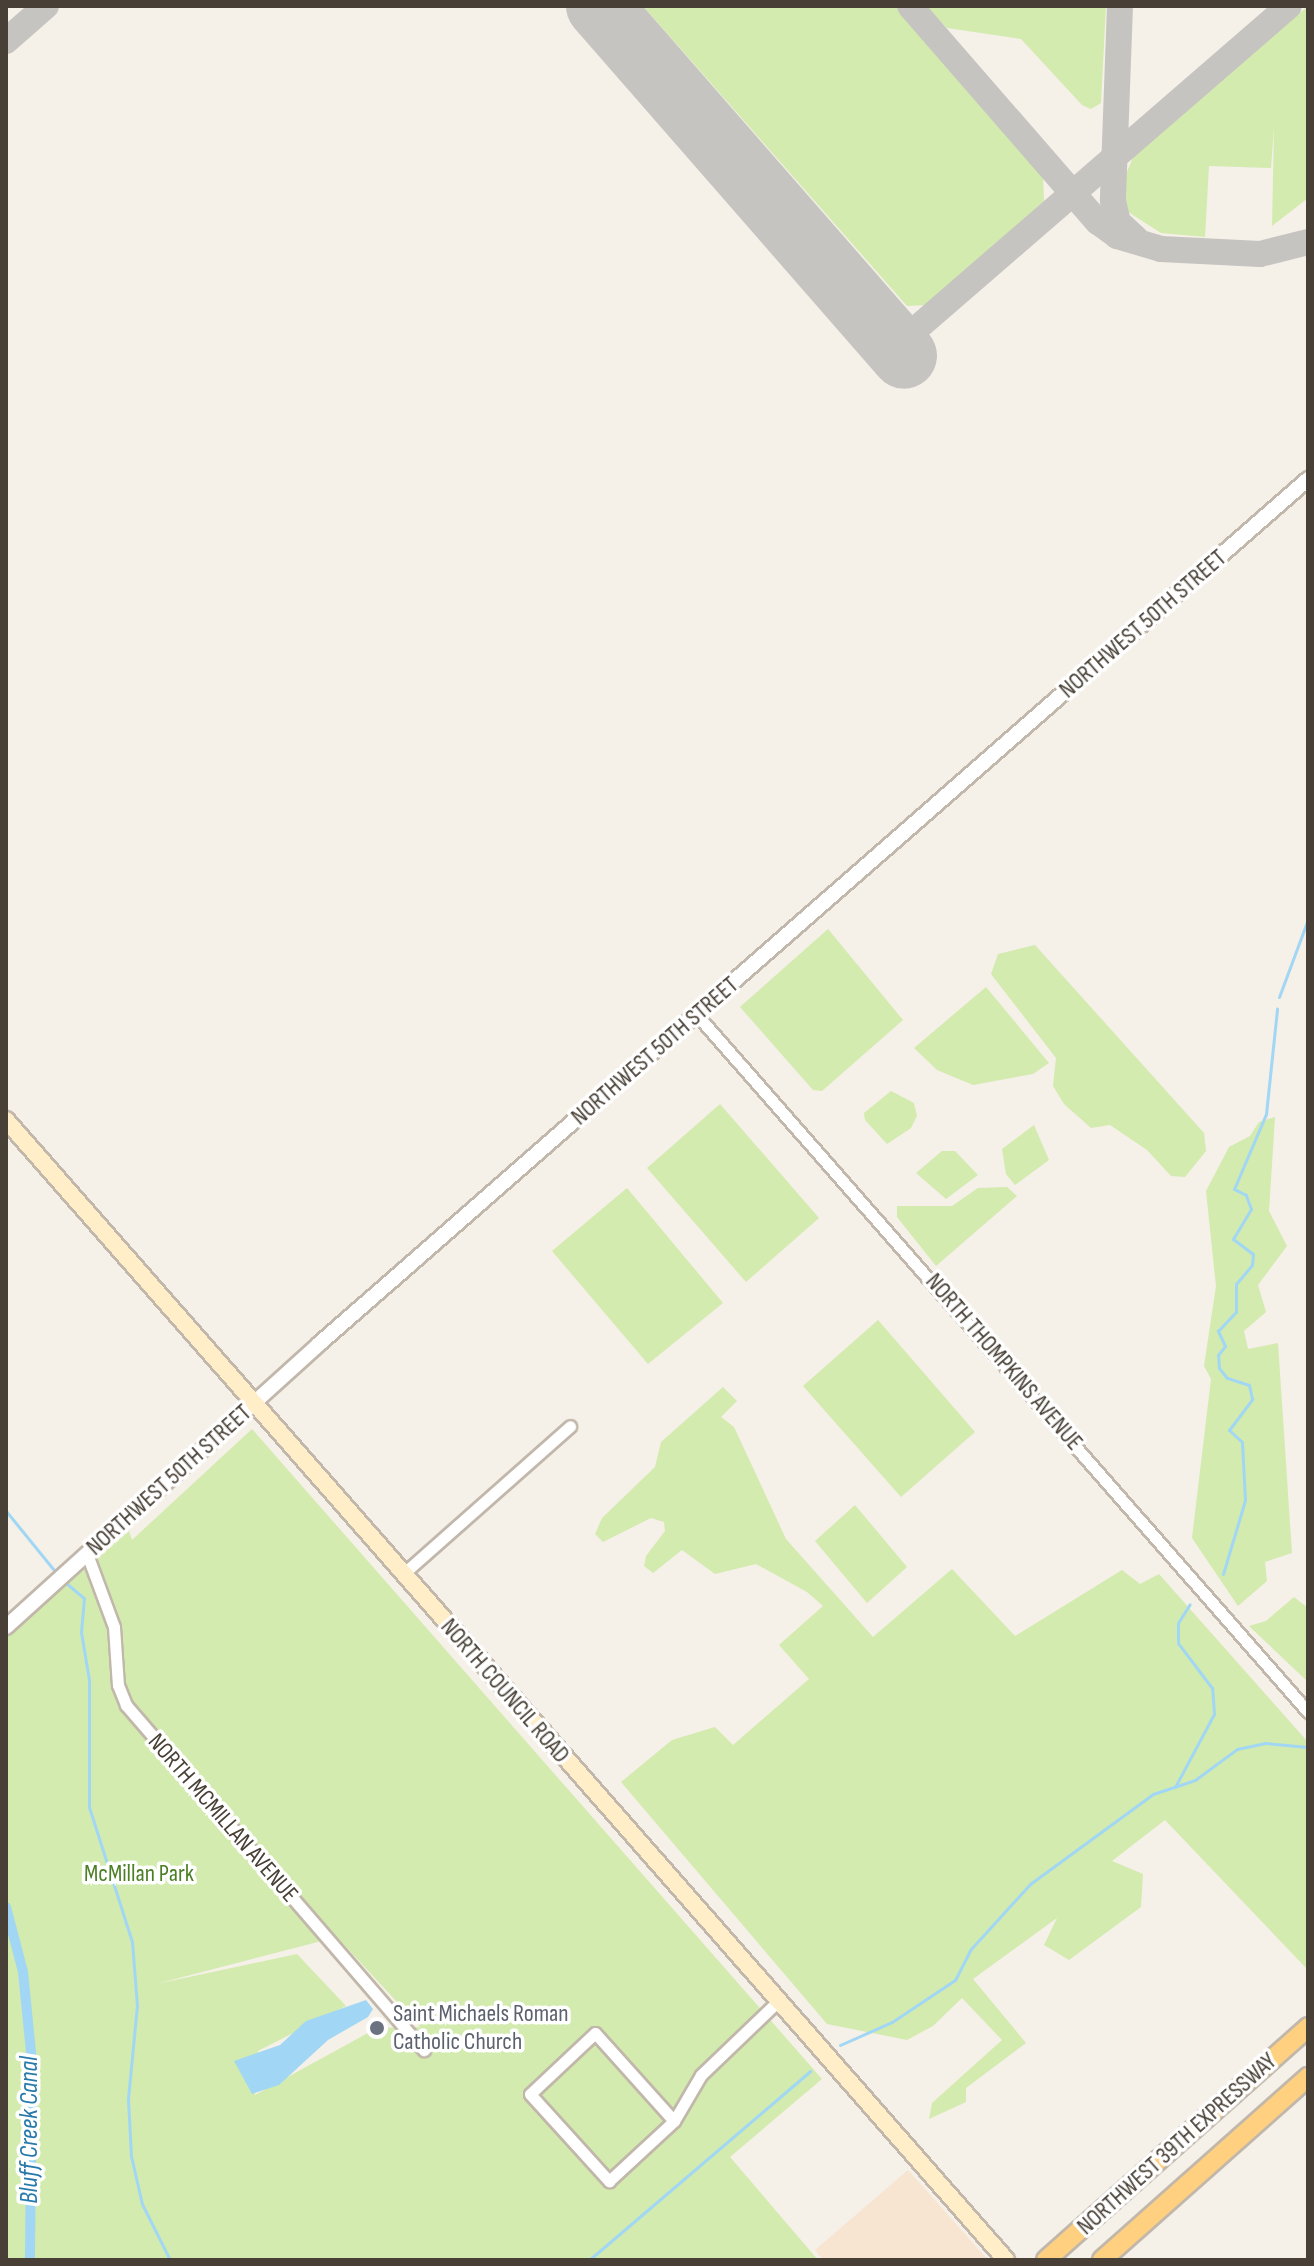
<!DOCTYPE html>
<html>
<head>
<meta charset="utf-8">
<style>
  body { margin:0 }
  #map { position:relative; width:1314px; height:2266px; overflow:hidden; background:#f5f0e8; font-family:"Sofia Sans Condensed",sans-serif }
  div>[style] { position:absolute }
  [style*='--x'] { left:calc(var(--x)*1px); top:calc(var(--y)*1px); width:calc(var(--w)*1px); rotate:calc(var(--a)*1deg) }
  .commercial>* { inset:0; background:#f7e5d2 }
  .green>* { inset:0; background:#d3ebae }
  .water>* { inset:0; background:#a1d7f4 }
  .stream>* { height:3px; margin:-1.5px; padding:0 1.5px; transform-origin:1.5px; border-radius:1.5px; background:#a1d7f4 }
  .canal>* { height:10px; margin:-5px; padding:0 5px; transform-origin:5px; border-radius:5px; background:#a1d7f4 }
  .taxiway>* { height:26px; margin:-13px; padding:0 13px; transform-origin:13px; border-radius:13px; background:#c6c4c0 }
  .runway>* { height:66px; margin:-33px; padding:0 33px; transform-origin:33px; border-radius:33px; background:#c6c4c0 }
  .roads { filter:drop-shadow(2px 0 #c1b7aa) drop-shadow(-2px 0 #c1b7aa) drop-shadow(0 2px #c1b7aa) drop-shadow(0 -2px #c1b7aa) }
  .minor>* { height:11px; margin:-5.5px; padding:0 5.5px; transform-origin:5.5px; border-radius:5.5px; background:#fff }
  .tertiary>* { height:14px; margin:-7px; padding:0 7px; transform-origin:7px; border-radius:7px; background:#fff }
  .secondary>* { height:16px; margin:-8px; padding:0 8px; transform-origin:8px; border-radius:8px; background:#ffeec7 }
  .trunk>* { height:18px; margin:-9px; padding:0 9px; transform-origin:9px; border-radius:9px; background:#ffd07f }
  .dots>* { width:22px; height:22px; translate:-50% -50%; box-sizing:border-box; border:4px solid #fff; border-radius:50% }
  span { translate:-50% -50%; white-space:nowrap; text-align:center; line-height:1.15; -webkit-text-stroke:7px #fff; paint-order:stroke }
  .street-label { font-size:24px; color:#484036 }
  .park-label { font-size:24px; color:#4c7e25 }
  .worship-label { font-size:24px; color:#5b616d }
  .left { translate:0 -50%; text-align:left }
  .water-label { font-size:26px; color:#277aaa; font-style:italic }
  .frame { position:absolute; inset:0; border:8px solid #484036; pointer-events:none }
</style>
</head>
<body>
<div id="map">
  <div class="commercial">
    <i style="clip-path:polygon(908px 2170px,988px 2260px,823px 2260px,815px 2250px)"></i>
  </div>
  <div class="green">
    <i style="clip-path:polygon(643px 6px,896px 6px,1043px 175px,1044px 201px,927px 305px,907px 306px)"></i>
    <i style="clip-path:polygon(925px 6px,1106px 6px,1101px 103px,1091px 109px,1082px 105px,1021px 39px,947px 28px)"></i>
    <i style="clip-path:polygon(1308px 6px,1308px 198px,1272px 226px,1274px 127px,1271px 168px,1209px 166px,1205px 237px,1161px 233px,1125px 210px,1122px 184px,1134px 155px)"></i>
    <i style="clip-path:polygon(828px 929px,903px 1020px,822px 1091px,813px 1090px,740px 1007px)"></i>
    <i style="clip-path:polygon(1035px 945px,1204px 1133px,1206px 1151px,1185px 1177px,1171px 1176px,1147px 1150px,1110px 1125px,1091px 1128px,1064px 1104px,1053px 1086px,1056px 1058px,991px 974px,998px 954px)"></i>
    <i style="clip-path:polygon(986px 987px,1049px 1063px,1033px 1074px,973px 1085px,937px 1070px,914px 1048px)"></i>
    <i style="clip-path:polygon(891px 1091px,914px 1103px,917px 1116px,911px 1128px,887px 1144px,865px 1120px,864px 1113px)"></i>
    <i style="clip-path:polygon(720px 1104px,819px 1218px,746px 1282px,647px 1168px)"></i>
    <i style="clip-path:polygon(1275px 1117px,1269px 1211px,1287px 1246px,1258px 1285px,1266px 1312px,1244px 1331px,1248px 1349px,1278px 1343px,1292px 1553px,1265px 1562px,1267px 1581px,1238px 1606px,1192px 1538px,1211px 1379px,1204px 1366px,1216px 1286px,1206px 1191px,1229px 1147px,1250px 1136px,1259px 1122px)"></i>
    <i style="clip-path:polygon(1034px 1125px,1049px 1160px,1015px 1185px,1006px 1174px,1002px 1149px)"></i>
    <i style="clip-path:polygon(942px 1151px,955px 1151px,978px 1175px,946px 1199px,916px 1173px)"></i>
    <i style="clip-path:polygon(1007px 1187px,1017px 1196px,936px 1266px,897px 1217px,897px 1206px,952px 1206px,978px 1188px)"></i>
    <i style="clip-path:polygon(627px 1188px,723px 1303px,648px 1364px,552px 1251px)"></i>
    <i style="clip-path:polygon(878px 1320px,975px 1432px,901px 1497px,803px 1386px)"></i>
    <i style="clip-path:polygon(723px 1387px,737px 1401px,721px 1417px,734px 1427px,786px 1539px,873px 1637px,952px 1569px,1015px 1636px,1122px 1570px,1140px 1584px,1159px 1574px,1308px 1742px,1308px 1970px,1165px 1820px,1112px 1861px,1143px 1874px,1141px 1907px,1069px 1960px,1044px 1945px,1057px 1918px,973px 1979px,1026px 2043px,966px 2088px,966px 2102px,929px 2119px,932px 2103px,1002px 2040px,962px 1998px,933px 2026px,907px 2040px,827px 2024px,621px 1782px,672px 1740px,715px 1727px,733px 1745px,809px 1679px,779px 1645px,823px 1606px,807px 1592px,756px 1564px,715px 1574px,682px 1550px,653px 1573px,644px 1566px,646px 1556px,665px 1531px,664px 1522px,651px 1518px,603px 1542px,595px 1534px,602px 1518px,655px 1467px,661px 1442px)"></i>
    <i style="clip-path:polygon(evenodd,252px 1429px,822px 2079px,730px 2157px,818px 2260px,6px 2260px,6px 1637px,129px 1531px,132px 1540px,252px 1429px,337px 1937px,420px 2027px,377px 2028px,255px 2095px,258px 2051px,346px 2006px,297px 1954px,156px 1984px,337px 1937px)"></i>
    <i style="clip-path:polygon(855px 1505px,907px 1567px,867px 1603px,815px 1541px)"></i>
    <i style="clip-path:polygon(1294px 1597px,1308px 1608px,1308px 1682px,1249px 1626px,1266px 1621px)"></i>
  </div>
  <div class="water">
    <i style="clip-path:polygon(366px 2000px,373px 2009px,368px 2017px,328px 2040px,279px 2085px,252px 2094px,234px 2061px,280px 2045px,306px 2021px)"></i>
  </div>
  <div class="stream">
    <i style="--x:1279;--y:997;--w:83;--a:-69.6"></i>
    <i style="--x:6;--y:1511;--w:76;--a:50.9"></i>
    <i style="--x:1223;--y:1574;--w:77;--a:-73.4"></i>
    <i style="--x:1245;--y:1500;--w:58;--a:-93"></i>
    <i style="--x:1242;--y:1442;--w:18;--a:-137"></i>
    <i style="--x:1229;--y:1430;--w:39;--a:-53"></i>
    <i style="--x:1252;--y:1399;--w:14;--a:-102"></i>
    <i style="--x:1249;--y:1385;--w:23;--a:-162"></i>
    <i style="--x:1227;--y:1378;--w:13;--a:-129"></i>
    <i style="--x:1219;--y:1368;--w:13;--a:-94"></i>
    <i style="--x:1218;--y:1355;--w:11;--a:-52"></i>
    <i style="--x:1225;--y:1346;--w:17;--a:-115"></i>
    <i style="--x:1218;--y:1331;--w:26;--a:-47"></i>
    <i style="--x:1236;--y:1312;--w:28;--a:-90"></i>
    <i style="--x:1236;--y:1284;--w:25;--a:-50"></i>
    <i style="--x:1252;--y:1265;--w:11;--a:-85"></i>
    <i style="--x:1253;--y:1254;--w:25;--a:-143"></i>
    <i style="--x:1233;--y:1239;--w:35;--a:-59"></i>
    <i style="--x:1251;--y:1209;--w:15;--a:-110"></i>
    <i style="--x:1246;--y:1195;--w:13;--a:-153"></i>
    <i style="--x:1234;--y:1189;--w:82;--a:-66.9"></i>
    <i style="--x:1266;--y:1114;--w:106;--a:-84"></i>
    <i style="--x:66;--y:1583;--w:23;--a:40"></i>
    <i style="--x:84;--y:1598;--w:34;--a:95"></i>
    <i style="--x:81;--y:1632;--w:49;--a:80.5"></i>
    <i style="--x:89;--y:1680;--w:127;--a:90"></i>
    <i style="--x:89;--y:1807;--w:142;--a:72.3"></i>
    <i style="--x:132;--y:1942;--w:63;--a:85.5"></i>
    <i style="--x:137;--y:2005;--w:94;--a:95.5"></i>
    <i style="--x:128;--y:2099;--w:57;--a:87"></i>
    <i style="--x:131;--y:2156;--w:49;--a:77.1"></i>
    <i style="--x:142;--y:2204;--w:63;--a:63.4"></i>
    <i style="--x:1175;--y:1787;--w:83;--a:-61.9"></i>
    <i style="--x:1214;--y:1714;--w:26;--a:-94"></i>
    <i style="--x:1212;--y:1688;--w:56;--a:-127.1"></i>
    <i style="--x:1178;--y:1643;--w:20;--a:-90"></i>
    <i style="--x:1178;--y:1623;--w:22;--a:-58"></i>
    <i style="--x:840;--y:2045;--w:57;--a:-23.9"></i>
    <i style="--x:892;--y:2022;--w:76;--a:-33.7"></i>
    <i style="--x:955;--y:1980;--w:34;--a:-63"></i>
    <i style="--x:970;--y:1950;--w:89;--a:-47.7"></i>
    <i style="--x:1030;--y:1884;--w:152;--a:-36.2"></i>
    <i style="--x:1153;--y:1794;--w:44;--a:-18.4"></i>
    <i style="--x:1195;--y:1780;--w:52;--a:-36.4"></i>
    <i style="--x:1237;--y:1749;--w:29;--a:-12"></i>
    <i style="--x:1265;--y:1743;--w:43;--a:5.3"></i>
    <i style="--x:589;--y:2260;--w:291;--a:-40.5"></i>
  </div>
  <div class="canal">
    <i style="--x:6;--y:1907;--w:67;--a:75.3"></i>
    <i style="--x:23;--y:1972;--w:90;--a:84.3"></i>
    <i style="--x:32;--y:2062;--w:198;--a:90.6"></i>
  </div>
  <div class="taxiway">
    <i style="--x:910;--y:6;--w:286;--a:49"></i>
    <i style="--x:1098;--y:222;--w:24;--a:36"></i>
    <i style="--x:1117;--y:236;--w:46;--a:16.5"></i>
    <i style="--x:1161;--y:249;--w:99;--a:2.9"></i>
    <i style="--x:1260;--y:254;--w:49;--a:-14"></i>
    <i style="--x:1120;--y:6;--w:195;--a:92.1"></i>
    <i style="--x:1113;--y:201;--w:22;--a:77"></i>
    <i style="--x:1118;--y:222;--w:25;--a:43"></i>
    <i style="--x:6;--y:41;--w:53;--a:-41.2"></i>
    <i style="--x:865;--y:312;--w:36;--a:38"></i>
    <i style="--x:893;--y:334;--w:24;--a:-12"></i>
    <i style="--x:916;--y:329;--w:493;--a:-40.9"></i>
  </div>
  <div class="runway">
    <i style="--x:599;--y:6;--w:464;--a:48.9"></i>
  </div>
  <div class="roads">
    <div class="minor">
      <i style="--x:697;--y:1015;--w:927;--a:48.76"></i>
      <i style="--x:87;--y:1554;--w:78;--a:69.7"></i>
      <i style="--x:114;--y:1627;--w:58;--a:86.1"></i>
      <i style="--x:118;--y:1685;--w:22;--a:68"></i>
      <i style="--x:126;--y:1705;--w:456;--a:49.2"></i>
      <i style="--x:403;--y:1574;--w:223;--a:-41.5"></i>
      <i style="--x:674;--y:2121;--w:118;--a:-131.9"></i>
      <i style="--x:595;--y:2033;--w:89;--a:136.8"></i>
      <i style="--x:530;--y:2094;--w:118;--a:47.8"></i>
      <i style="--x:609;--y:2181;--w:88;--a:-42.7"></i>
      <i style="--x:674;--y:2121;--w:53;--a:-59.6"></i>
      <i style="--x:701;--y:2075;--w:105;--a:-43.8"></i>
    </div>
    <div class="tertiary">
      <i style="--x:6;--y:1627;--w:422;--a:-42.1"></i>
      <i style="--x:319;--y:1344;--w:1314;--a:-41.17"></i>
    </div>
    <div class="secondary">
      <i style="--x:6;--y:1120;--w:1516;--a:48.74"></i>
    </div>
    <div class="trunk">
      <i style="--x:1046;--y:2260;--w:351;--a:-41.6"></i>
      <i style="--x:1102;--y:2260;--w:276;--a:-41.6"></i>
    </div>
  </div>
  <div class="dots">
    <i style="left:377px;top:2028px;background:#6b7280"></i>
  </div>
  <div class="street-label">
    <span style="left:1143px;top:624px;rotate:-41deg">NORTHWEST 50TH STREET</span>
    <span style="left:655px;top:1051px;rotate:-41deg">NORTHWEST 50TH STREET</span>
    <span style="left:1004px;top:1362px;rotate:49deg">NORTH THOMPKINS AVENUE</span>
    <span style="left:169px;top:1480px;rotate:-42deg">NORTHWEST 50TH STREET</span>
    <span style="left:505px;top:1691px;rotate:49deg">NORTH COUNCIL ROAD</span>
    <span style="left:223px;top:1818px;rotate:49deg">NORTH MCMILLAN AVENUE</span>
    <span style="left:1177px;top:2144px;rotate:-42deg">NORTHWEST 39TH EXPRESSWAY</span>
  </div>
  <div class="park-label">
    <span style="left:139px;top:1874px">McMillan Park</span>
  </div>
  <div class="worship-label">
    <span class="left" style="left:393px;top:2028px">Saint Michaels Roman<br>Catholic Church</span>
  </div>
  <div class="water-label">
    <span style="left:30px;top:2130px;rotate:-90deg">Bluff Creek Canal</span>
  </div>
  <div class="frame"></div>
</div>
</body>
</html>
